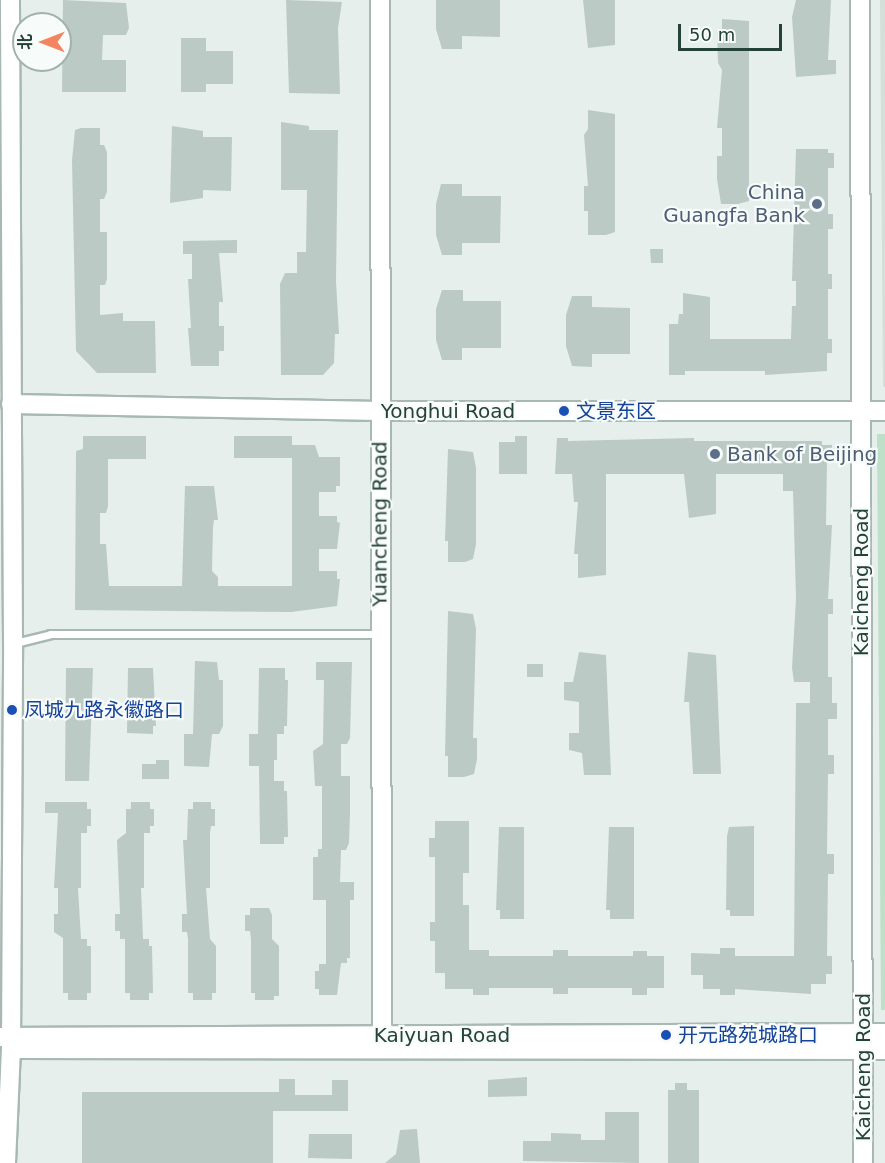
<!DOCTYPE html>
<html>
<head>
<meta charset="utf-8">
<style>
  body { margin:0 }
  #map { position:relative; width:885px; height:1163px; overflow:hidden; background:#e6efeb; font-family:"DejaVu Sans","Noto Sans SC",sans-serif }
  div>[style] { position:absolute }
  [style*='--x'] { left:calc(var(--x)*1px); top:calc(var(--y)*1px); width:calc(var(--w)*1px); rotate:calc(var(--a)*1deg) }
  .built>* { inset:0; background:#d4dfda }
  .green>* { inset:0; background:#bfe0c8 }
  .building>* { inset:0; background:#bbcac4 }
  .roads { filter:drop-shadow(2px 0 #a8b8b2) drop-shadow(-2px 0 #a8b8b2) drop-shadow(0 2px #a8b8b2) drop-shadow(0 -2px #a8b8b2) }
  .lane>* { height:7px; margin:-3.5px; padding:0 3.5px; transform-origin:3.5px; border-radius:3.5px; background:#fff }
  .secondary>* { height:18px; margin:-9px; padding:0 9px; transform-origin:9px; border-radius:9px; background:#fff }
  .dots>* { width:16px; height:16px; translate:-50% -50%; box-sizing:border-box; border:3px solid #f7fbf9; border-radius:50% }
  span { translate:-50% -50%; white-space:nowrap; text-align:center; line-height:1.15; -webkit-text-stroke:4.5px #f7fbf9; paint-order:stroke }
  .service-label { font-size:20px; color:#4e5e75 }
  .right { translate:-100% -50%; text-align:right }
  .left { translate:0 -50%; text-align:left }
  .street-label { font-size:20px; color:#24423a }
  .transit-label { font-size:20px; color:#164399 }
  .north { position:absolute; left:12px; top:12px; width:60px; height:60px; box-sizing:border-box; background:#f7fbf9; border:2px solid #a3b1ad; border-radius:50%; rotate:270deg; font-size:16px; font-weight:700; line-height:24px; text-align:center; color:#24423a }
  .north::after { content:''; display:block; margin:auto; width:21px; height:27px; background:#f4845f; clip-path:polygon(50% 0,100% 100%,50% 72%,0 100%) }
  .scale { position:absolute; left:678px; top:24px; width:104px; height:27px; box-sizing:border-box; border:3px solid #24423a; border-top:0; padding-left:8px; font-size:18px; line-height:21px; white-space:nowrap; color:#24423a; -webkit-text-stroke:4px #f7fbf9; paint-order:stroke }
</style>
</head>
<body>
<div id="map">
  <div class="built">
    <i style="clip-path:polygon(880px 0,885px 0,885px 387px,883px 387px)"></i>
  </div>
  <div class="green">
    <i style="clip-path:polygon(877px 434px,885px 434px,885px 1010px,881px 1010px)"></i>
  </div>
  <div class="building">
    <i style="clip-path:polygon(63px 0,126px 3px,129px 28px,126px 35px,103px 35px,102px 60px,126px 60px,126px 92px,62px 92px)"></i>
    <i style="clip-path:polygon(286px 0,342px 2px,338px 28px,340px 94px,289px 93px)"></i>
    <i style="clip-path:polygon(436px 0,500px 0,500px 37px,462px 36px,462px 49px,442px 49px,436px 29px)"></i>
    <i style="clip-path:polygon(583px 0,615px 0,615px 45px,588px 48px)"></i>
    <i style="clip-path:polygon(796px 0,831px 0,828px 60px,836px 60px,836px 74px,796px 77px,792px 17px)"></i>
    <i style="clip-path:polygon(722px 19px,749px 21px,749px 201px,738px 204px,721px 204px,717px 179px,717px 156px,722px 156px,722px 128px,717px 128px,722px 70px,718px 63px,717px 32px,722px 32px)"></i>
    <i style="clip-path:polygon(181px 38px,206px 38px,206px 51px,233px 51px,233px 84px,206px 84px,206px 92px,181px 92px)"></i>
    <i style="clip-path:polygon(588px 110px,615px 114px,615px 232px,606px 235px,588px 235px,588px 211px,584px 211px,584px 186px,588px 186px,584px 135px,588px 129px)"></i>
    <i style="clip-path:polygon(281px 122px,309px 126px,309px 130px,338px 130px,336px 281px,339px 334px,335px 334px,334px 363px,323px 375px,281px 375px,280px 284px,285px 273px,297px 273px,297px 252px,306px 252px,307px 190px,281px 190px)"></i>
    <i style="clip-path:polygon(172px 126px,203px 131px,203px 137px,232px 137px,231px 191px,203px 190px,203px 198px,170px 203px)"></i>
    <i style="clip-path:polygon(81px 128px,100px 128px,100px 145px,104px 145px,107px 152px,107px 192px,104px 199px,100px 199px,100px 232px,107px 232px,107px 279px,105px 285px,100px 285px,100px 315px,123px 313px,123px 321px,155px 321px,156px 373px,97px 373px,76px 351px,72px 160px,75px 130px)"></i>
    <i style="clip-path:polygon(796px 149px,828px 149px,828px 153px,834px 153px,834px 168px,828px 168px,828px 214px,833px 214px,833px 229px,828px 229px,828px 274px,832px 274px,832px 289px,828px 289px,828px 339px,832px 339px,832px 353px,827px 353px,827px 371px,765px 375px,765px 371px,685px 371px,685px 375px,669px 375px,669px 324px,678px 324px,679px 314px,683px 314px,683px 293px,710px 297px,710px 339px,791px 339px,792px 306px,796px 306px,796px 281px,792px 281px)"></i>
    <i style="clip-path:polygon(441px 184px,462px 184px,462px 196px,501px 196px,500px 243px,462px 243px,462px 255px,442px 255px,436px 235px,436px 204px)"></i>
    <i style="clip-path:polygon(237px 240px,237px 253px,219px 253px,223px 302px,219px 302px,219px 326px,224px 326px,224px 351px,219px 351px,219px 366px,191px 366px,188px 328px,191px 328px,188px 279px,192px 279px,192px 254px,183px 254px,183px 241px)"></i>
    <i style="clip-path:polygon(650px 249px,663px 249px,663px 263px,651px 263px)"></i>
    <i style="clip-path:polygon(442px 290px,463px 290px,463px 301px,501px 301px,501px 348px,462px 348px,462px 360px,442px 360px,436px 340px,436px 309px)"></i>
    <i style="clip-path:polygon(572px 296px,592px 296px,592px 307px,630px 308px,630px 354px,592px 354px,592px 367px,572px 366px,566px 346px,566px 315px)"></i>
    <i style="clip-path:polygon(83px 436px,146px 436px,146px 459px,108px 459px,108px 506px,106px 513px,100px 513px,100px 544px,106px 544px,109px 586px,182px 586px,185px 486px,214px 486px,218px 520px,214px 520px,213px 527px,212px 571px,218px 577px,218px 586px,292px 586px,292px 458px,234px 458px,234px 436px,292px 436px,292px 445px,315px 445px,319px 457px,340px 457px,340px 486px,336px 486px,336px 492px,319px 492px,319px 516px,337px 516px,337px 522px,340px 523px,337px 549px,319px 549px,319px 571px,337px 571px,337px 579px,340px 579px,337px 606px,291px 612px,75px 610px,76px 451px,83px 449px)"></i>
    <i style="clip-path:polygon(515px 436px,527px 436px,527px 474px,499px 474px,499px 442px,515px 442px)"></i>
    <i style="clip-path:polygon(557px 438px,568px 438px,568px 441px,694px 438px,694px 441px,822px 441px,822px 445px,832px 445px,831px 460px,827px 460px,826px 525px,832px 525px,828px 599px,833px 599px,833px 614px,828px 614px,828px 677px,832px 677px,832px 703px,837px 703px,837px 719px,828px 719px,828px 755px,834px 755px,834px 774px,828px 774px,827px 854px,834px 854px,834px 874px,828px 874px,827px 956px,832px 956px,832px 974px,826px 974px,826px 984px,811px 984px,811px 994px,735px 989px,735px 995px,720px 995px,720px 989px,703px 989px,703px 975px,691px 975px,691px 953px,720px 954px,720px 948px,735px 948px,735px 956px,794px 956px,796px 703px,810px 703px,810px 682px,794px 682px,792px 668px,796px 598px,793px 491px,783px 491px,783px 474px,716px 474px,716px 514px,689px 518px,684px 474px,606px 474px,606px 575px,578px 578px,578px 554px,574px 554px,578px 502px,574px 502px,572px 474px,555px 474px)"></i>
    <i style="clip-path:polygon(448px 449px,473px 452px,476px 468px,476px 544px,473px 559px,465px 562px,448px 562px,448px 541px,445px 541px)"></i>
    <i style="clip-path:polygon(448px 611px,473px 614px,476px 629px,473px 738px,477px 738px,477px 759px,474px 774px,464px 777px,448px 777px,448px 756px,445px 756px)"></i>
    <i style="clip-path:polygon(579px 652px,606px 655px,611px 775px,584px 775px,582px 753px,569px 750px,569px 733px,579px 733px,579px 702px,564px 700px,564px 682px,573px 682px)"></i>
    <i style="clip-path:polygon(688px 652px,716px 655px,721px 774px,693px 774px,689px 702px,684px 702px)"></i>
    <i style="clip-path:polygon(195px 661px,217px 662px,219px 680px,223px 680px,223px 726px,219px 734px,212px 734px,209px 767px,184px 766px,184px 734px,193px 734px)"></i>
    <i style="clip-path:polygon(316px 662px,352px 662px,350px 738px,347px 744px,341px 744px,341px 776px,350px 776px,350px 813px,349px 843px,346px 850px,341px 850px,340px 882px,354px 882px,354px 900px,350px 900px,350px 958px,347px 958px,347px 963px,341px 963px,337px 995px,319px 995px,319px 989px,315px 989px,315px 971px,319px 971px,319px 964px,326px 964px,326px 900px,313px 900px,313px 857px,318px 857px,318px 849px,322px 849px,322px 786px,315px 786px,313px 751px,323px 744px,324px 680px,316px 680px)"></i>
    <i style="clip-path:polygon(527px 664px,543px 664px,543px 677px,527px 677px)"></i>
    <i style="clip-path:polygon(66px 668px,93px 668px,89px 781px,65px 781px)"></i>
    <i style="clip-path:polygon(128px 668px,153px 668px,156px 726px,153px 726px,153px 734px,127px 733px)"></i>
    <i style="clip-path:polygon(259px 668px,285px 668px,285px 680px,288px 680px,287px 726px,284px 726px,284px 734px,277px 734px,277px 760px,274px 760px,274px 781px,284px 781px,284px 791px,287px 791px,288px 837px,284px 837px,284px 844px,260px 844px,259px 766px,249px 766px,249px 734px,258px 734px)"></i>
    <i style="clip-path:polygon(156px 760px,169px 760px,169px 779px,142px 779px,142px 764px,156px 764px)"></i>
    <i style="clip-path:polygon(45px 802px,87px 802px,87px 809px,91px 809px,91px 826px,87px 826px,87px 833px,81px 833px,81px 888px,78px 888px,81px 939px,87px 939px,87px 946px,91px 946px,91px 993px,87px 993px,87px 1000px,68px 1000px,68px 993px,63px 993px,63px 938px,54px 932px,54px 914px,58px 914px,58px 888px,54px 888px,58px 813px,45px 813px)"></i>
    <i style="clip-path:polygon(131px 802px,150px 802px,150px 809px,154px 809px,154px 826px,150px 826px,150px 833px,144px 833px,144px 888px,141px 888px,143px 939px,149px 939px,149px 946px,152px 946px,153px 993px,149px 993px,149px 1000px,130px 1000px,130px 993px,125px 993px,125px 939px,120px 939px,120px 931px,115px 931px,115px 914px,120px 914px,117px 840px,126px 833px,126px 809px,131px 809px)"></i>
    <i style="clip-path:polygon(193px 802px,211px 802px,211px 809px,215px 809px,215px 826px,211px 826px,210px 833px,210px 888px,206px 888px,210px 939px,216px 946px,216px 993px,212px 993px,212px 1000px,193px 1000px,193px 993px,188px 993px,188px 939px,187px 932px,182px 932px,182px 914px,187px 914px,183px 840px,187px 840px,188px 809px,193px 809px)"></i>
    <i style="clip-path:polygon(435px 821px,469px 821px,469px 873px,463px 873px,463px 905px,469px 905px,469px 950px,489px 950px,489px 956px,553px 956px,553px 950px,568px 950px,568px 956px,633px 956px,633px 951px,647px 951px,647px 956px,664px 956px,664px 988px,647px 988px,647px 995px,632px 995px,632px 988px,568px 988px,568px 994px,553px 994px,553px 988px,489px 988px,489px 995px,473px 995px,473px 989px,445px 989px,445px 973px,435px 973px,435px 941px,430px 941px,430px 922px,435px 922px,435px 857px,429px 857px,429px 838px,435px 838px)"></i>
    <i style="clip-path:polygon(754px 826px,754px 916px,730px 916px,730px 910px,726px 910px,727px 836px,729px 827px)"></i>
    <i style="clip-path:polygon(499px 827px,524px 827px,524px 919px,500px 919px,500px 910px,496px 910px)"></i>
    <i style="clip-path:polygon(609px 827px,634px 827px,634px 919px,610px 919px,610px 910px,606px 910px)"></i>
    <i style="clip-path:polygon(250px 908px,269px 908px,272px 915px,272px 939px,279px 946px,279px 996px,274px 996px,274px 1000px,255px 1000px,255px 993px,251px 993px,251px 939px,250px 931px,245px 931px,245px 915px,250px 915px)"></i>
    <i style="clip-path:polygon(527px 1077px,527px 1096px,488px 1097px,488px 1080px)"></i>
    <i style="clip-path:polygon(279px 1079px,295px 1079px,295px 1095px,332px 1095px,332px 1080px,348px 1080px,348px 1111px,273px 1111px,273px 1163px,82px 1163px,82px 1092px,279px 1092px)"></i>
    <i style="clip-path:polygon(675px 1083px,687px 1083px,687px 1090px,699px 1090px,699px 1163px,668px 1163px,668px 1090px,675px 1090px)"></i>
    <i style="clip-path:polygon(605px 1112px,639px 1112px,639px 1163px,523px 1161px,523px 1141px,551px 1141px,551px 1133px,581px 1134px,581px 1140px,605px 1140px)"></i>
    <i style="clip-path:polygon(417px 1129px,420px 1163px,385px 1163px,396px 1154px,400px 1130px)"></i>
    <i style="clip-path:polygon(309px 1134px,352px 1134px,352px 1159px,308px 1158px)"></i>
  </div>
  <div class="roads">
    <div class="lane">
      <i style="--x:15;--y:643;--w:36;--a:-14"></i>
      <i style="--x:50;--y:634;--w:330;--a:0"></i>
    </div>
    <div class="secondary">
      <i style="--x:380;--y:0;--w:1048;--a:89.89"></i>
      <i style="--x:860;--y:0;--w:1163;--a:89.85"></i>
      <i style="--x:11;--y:404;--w:369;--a:1.1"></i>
      <i style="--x:380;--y:411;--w:505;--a:0"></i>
      <i style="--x:0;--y:1037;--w:885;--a:-0.26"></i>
      <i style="--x:11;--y:1049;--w:874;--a:0.07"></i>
      <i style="--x:6;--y:1163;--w:114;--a:-87.5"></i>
      <i style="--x:11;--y:1049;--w:406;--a:-89.7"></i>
      <i style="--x:13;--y:643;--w:643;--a:-90.27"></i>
    </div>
  </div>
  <div class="dots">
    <i style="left:817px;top:204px;background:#5c6f8a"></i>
    <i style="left:564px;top:411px;background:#1a4fb4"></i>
    <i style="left:715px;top:454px;background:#5c6f8a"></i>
    <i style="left:12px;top:710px;background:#1a4fb4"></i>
    <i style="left:666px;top:1035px;background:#1a4fb4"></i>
  </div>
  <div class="service-label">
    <span class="right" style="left:805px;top:204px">China<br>Guangfa Bank</span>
    <span class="left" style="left:727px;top:454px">Bank of Beijing</span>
  </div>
  <div class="street-label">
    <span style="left:448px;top:411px">Yonghui Road</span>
    <span style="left:380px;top:524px;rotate:-90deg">Yuancheng Road</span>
    <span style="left:861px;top:582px;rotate:-90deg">Kaicheng Road</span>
    <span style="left:442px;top:1035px">Kaiyuan Road</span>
    <span style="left:863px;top:1067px;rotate:-90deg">Kaicheng Road</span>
  </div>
  <div class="transit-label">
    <span class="left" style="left:576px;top:411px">文景东区</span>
    <span class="left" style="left:24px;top:710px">凤城九路永徽路口</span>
    <span class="left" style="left:678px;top:1035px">开元路苑城路口</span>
  </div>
  <div class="north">北</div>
  <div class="scale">50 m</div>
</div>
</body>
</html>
